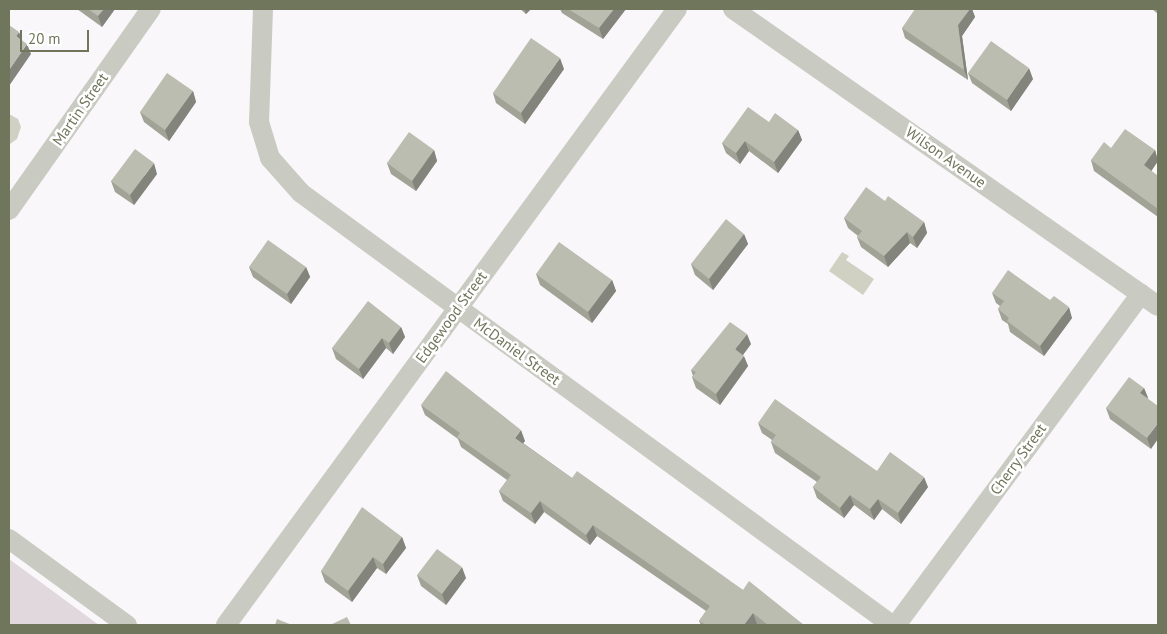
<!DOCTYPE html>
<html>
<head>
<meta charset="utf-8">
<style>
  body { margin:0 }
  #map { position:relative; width:1167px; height:634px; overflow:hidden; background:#f9f7f9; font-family:"PT Sans",sans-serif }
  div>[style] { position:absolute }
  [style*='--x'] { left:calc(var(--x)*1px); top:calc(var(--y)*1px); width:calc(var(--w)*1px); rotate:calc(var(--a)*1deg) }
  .green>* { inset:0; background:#e1d8de }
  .water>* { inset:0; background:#d1d1c3 }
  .street>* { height:20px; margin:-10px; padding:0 10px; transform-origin:10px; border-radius:10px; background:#c9cbc2 }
  .wall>* { inset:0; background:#a1a397 }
  .shaded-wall>* { inset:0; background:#83847b }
  .building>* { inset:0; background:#bbbdb0 }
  span { translate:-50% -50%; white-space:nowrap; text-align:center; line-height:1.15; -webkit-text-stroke:5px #fff; paint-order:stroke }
  .street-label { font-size:15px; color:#70765b }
  .frame { position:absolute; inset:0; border:10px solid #70765b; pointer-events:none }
  .scale { position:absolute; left:20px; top:30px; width:69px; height:22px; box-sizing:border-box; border:2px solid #70765b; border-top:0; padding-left:6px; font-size:15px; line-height:18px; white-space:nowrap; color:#70765b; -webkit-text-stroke:4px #fff; paint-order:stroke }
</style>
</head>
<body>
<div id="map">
  <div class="green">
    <i style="clip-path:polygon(9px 559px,99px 625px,9px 625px)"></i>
  </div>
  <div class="water">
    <i style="clip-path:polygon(9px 114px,18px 119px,21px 127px,17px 139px,10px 144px)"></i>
    <i style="clip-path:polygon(842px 252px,849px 256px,846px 260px,874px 279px,863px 295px,829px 271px)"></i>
  </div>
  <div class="street">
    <i style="--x:263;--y:9;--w:113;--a:92"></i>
    <i style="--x:259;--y:122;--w:38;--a:73"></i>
    <i style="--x:270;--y:158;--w:47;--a:48.5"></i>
    <i style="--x:301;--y:193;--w:732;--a:36.17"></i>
    <i style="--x:733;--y:9;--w:518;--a:34.95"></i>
    <i style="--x:9;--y:210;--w:246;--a:-54.8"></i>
    <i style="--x:9;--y:539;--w:146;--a:36.1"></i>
    <i style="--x:226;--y:625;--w:763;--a:-53.79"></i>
    <i style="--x:896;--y:625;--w:412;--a:-53.5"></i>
  </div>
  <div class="wall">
    <i style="clip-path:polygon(77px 9px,115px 9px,102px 27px)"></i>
    <i style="clip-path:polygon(520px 9px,531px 9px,526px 14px)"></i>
    <i style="clip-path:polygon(560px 9px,626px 9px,603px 39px,562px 13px)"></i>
    <i style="clip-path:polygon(936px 9px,972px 9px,975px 17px,962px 36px,968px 80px,905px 38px,902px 28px,934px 10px)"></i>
    <i style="clip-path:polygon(1152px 9px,1158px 9px,1158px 14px)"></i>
    <i style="clip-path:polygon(564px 69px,525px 124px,496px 103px,493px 93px)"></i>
    <i style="clip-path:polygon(968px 73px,1033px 79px,1011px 111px,972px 83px)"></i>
    <i style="clip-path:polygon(193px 91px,196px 102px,169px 141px,144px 122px,140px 112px)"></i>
    <i style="clip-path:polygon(769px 122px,798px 130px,802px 140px,778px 173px,749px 151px,740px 164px,726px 153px,722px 143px)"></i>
    <i style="clip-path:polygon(1111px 148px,1155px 150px,1158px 161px,1151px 171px,1158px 176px,1158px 217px,1094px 171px,1091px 160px)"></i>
    <i style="clip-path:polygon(434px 150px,437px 161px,416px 191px,391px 174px,387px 163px)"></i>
    <i style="clip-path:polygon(157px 174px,134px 205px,115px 192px,111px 181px)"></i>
    <i style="clip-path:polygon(885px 201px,924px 222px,927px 233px,917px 248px,910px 243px,888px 267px,861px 247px,857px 237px,858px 236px,848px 228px,844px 218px)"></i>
    <i style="clip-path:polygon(744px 234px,748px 244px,713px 290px,695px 275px,691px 264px)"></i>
    <i style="clip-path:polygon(249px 267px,306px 267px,310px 277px,291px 304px,253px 277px)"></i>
    <i style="clip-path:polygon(536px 274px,612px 280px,616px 291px,592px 323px,540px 285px)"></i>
    <i style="clip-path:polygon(992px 293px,1072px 318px,1044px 356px,1010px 332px,1008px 324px,1002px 320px,998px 309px,1000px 306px,996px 303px)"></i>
    <i style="clip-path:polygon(401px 327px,405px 337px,393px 354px,386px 348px,363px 379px,336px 359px,332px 348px)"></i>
    <i style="clip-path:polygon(751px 344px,743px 355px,748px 366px,720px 405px,696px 388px,692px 377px,693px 376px,691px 370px)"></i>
    <i style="clip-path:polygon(1144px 388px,1148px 398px,1151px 449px,1110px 419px,1106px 408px)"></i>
    <i style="clip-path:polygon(421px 405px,525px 441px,523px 443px,572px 478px,743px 590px,804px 625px,758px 625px,757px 624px,756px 625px,701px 625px,699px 621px,706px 611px,597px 536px,590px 545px,544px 512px,535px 524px,503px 501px,499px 491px,507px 480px,461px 447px,458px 439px,425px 415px)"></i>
    <i style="clip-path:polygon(758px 423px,877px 471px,928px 487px,901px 524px,882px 509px,874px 520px,854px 505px,844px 518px,817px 498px,813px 487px,817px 482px,775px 453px,771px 442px,772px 440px,762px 433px)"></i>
    <i style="clip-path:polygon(402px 537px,406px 548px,386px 574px,377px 568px,352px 602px,325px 582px,321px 571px)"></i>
    <i style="clip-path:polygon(417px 575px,466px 578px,446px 605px,421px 586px)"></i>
  </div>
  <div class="shaded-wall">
    <i style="clip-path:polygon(104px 9px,115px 9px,102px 27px,98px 16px)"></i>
    <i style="clip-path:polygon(524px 9px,531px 9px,526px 14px)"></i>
    <i style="clip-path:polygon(614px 9px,626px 9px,603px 39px,599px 28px)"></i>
    <i style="clip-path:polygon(970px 9px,972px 9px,975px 17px,962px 36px,968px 80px,964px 70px,958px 25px)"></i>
    <i style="clip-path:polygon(19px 32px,23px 43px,16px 36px)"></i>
    <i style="clip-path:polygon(27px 44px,31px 54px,9px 86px,9px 70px)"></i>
    <i style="clip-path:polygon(560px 58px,564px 69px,525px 124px,521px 113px)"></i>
    <i style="clip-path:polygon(1029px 68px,1033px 79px,1011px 111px,1007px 100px)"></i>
    <i style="clip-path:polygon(193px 91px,196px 102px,169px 141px,165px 130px)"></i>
    <i style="clip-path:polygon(798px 130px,802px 140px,778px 173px,774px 162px)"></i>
    <i style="clip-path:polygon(745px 141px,749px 151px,740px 164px,736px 153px)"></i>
    <i style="clip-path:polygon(434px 150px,437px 161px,416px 191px,412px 181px)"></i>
    <i style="clip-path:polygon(1155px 150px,1158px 161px,1148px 176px,1144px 165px)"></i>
    <i style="clip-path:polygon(154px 163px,157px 174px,134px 205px,130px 195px)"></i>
    <i style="clip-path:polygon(924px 222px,927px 233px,917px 248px,913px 237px)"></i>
    <i style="clip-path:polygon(907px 232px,910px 243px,888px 267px,884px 256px)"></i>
    <i style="clip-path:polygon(744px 234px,748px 244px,713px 290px,709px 279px)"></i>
    <i style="clip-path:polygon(306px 267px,310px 277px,291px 304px,287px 294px)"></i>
    <i style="clip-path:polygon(612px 280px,616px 291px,592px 323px,588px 312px)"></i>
    <i style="clip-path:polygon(1069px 307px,1072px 318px,1044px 356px,1040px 346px)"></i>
    <i style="clip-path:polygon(401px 327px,405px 337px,393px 354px,389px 343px)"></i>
    <i style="clip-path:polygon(747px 334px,751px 344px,739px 360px,735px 349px)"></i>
    <i style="clip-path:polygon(382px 338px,386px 348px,363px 379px,359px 369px)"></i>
    <i style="clip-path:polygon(744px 356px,748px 366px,720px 405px,716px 394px)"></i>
    <i style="clip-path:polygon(1144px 388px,1148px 398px,1140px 393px)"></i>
    <i style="clip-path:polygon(1158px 423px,1158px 439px,1151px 449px,1147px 438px)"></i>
    <i style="clip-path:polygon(521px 430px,525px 441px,519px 448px,515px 438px)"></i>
    <i style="clip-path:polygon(924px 477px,928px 487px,901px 524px,898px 513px)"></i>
    <i style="clip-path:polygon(850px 495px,854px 505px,844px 518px,840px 508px)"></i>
    <i style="clip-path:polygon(878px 499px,882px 509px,874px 520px,870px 509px)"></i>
    <i style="clip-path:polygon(540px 501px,544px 512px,535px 524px,531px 513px)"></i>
    <i style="clip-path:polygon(593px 525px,597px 536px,590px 545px,586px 535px)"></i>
    <i style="clip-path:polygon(402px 537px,406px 548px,386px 574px,383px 564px)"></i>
    <i style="clip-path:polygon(373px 557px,377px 568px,352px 602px,348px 591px)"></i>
    <i style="clip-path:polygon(462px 567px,466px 578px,446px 605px,442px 594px)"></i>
    <i style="clip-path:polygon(753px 613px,757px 624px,756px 625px,744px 625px)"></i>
  </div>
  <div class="building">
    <i style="clip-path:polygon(88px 9px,104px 9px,98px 16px)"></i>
    <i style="clip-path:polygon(568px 9px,614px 9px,599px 28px)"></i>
    <i style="clip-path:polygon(915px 9px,932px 9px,934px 10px,936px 9px,970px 9px,958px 25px,964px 70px,902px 28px)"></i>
    <i style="clip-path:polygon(9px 25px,19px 32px,16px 36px,27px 44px,9px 70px)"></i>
    <i style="clip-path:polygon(531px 38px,560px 58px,521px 113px,493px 93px)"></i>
    <i style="clip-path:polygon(991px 41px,1029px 68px,1007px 100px,968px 73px)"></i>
    <i style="clip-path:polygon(167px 73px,193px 91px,165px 130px,140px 112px)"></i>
    <i style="clip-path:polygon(748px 107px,769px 122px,775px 113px,798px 130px,774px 162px,745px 141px,736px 153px,722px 143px)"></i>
    <i style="clip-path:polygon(1125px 129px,1155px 150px,1144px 165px,1158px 176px,1158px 209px,1091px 160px,1104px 142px,1111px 148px)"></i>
    <i style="clip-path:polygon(409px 132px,434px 150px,412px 181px,387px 163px)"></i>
    <i style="clip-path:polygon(135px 149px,154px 163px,130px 195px,111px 181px)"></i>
    <i style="clip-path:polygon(866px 187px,885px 201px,888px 196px,924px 222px,913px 237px,907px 232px,884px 256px,857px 237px,862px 231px,844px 218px)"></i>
    <i style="clip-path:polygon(726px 219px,744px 234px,709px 279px,691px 264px)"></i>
    <i style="clip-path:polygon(268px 240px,306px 267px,287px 294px,249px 267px)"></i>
    <i style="clip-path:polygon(559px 242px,612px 280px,588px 312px,536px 274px)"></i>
    <i style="clip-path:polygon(1008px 270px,1050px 300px,1054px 296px,1069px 307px,1040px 346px,1007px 321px,1009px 318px,998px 309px,1004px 301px,992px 293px)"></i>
    <i style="clip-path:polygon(368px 301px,401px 327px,389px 343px,382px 338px,359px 369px,332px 348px)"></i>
    <i style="clip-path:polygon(730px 322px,747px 334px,735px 349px,744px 356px,716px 394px,692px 377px,696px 372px,691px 370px)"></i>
    <i style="clip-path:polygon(446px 371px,521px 430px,515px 438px,572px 478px,577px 471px,743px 590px,749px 581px,804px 625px,768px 625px,753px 613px,744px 625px,706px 625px,699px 621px,710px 606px,593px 525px,586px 535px,540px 501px,531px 513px,499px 491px,511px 475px,457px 437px,460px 433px,421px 405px)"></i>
    <i style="clip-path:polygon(1129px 377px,1144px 388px,1140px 393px,1158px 406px,1158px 423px,1147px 438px,1106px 408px)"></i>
    <i style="clip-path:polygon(775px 399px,877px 471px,890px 452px,924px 477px,898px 513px,878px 499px,870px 509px,850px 495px,840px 508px,813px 487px,821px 477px,771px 442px,776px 435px,758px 423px)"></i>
    <i style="clip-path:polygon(362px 507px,402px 537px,383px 564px,373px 557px,348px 591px,321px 571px)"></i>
    <i style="clip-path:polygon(437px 549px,462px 567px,442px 594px,417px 575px)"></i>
    <i style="clip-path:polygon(347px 617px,351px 625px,330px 625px)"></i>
    <i style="clip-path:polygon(277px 619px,292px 625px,275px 625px)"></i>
  </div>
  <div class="street-label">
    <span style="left:80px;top:109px;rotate:-55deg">Martin Street</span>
    <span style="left:946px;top:157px;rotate:35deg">Wilson Avenue</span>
    <span style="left:451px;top:317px;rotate:-54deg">Edgewood Street</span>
    <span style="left:517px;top:351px;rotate:36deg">McDaniel Street</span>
    <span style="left:1018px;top:459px;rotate:-54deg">Cherry Street</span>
  </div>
  <div class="frame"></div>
  <div class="scale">20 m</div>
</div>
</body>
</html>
